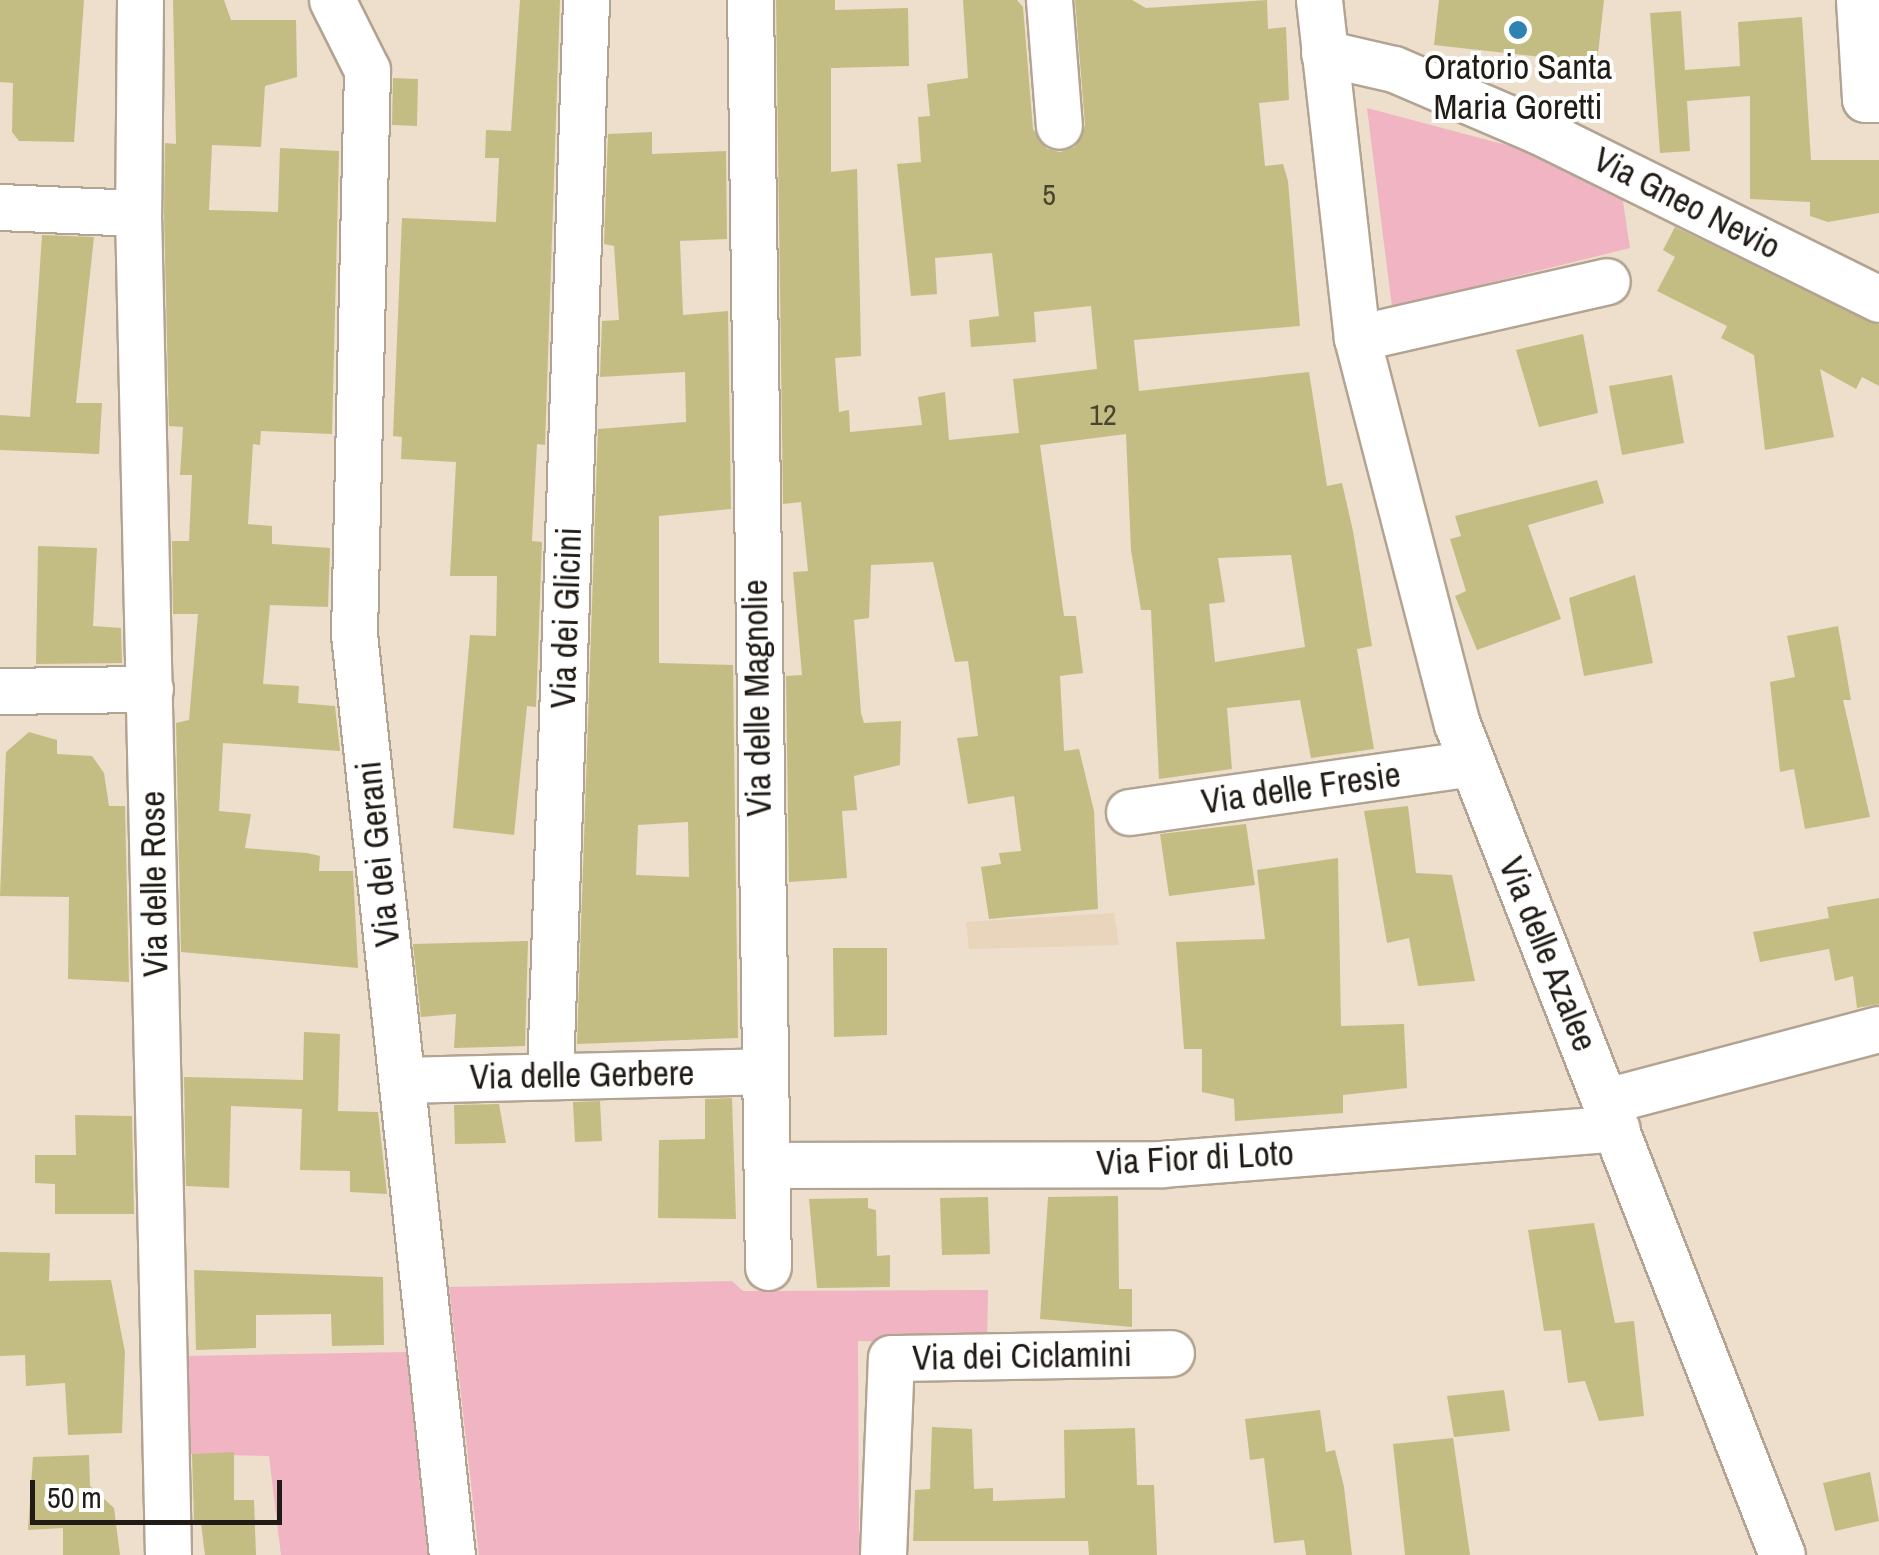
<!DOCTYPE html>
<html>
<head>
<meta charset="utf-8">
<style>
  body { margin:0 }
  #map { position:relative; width:1879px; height:1555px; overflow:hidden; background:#eedecc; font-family:"Archivo Narrow",sans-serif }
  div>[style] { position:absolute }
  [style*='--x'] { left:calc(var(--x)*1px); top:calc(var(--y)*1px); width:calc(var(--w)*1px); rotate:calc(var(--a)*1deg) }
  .built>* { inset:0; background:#e9d4bc }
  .green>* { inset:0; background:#f0b4c2 }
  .building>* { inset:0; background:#c3bd84 }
  .roads { filter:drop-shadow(2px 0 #b2a392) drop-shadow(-2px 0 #b2a392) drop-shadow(0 2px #b2a392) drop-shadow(0 -2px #b2a392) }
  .minor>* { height:45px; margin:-22.5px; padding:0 22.5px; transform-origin:22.5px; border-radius:22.5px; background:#fff }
  .dots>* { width:28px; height:28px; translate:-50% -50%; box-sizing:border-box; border:5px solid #fff; border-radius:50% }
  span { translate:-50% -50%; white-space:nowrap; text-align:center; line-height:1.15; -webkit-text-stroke:8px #fff; paint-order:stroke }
  .number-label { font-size:30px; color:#494430 }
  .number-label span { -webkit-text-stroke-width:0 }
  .poi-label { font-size:35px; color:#201b14 }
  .street-label { font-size:35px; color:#201b14 }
  .scale { position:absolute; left:30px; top:1480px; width:252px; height:45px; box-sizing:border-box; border:5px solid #201b14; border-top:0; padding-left:12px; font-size:30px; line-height:35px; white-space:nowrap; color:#201b14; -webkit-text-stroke:8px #fff; paint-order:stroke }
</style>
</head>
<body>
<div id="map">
  <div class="built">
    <i style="clip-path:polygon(1114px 913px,1119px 945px,969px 949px,966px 922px)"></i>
  </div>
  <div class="green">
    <i style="clip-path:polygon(1367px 108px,1544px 155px,1622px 195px,1630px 248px,1392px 307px)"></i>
    <i style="clip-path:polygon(732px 1281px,743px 1291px,988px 1290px,987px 1343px,858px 1341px,859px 1555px,479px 1555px,449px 1287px)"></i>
    <i style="clip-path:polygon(406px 1352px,438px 1555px,281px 1555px,269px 1456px,185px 1454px,182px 1356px)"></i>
  </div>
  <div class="building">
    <i style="clip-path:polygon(0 0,84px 0,74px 142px,19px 141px,12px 132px,13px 83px,0 82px)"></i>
    <i style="clip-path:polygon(173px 0,224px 0,231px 20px,296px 20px,297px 77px,265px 86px,261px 147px,212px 145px,209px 210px,278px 212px,280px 148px,339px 151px,332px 434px,261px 431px,260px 445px,253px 444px,248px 524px,272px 526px,272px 544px,330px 548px,328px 607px,270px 605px,263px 684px,299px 686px,298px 703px,335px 706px,340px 751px,223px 743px,219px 811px,251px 814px,245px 848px,307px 853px,320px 856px,319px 871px,353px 871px,358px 968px,181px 952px,176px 723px,189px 720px,198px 614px,173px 614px,172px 541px,189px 541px,192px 475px,180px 475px,183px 427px,169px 426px,164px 213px,165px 143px,176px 144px)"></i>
    <i style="clip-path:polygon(520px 0,560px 0,545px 445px,537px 444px,532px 541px,542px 542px,536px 707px,527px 706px,514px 835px,453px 828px,470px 635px,496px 636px,497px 576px,450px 576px,456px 462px,401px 459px,402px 437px,393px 436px,402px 218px,496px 222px,499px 158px,485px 158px,486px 130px,511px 131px)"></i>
    <i style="clip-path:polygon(evenodd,776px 0,835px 0,835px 10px,908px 8px,909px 66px,831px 68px,831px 172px,857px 169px,860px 301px,861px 356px,835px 358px,839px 412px,849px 410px,850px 432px,922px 425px,918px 397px,945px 392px,949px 440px,1019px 433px,1013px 379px,1097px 369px,1091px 306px,1034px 312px,1036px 342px,971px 347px,969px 320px,999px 316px,992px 253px,935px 258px,937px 294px,911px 296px,897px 164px,921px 162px,918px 117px,930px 116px,927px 84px,968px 78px,963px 0,1017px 0,1023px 7px,1033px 129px,1047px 149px,1060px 152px,1075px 147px,1085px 125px,1075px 0,1132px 0,1146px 8px,1267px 0,1268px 29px,1286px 27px,1289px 100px,1259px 103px,1265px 166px,1283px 164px,1288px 181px,1300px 326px,1134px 340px,1139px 391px,1309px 372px,1327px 486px,1342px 483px,1353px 531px,1372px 646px,1357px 649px,1374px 749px,1311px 758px,1300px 700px,1227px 708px,1232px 769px,1159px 779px,1151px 610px,1141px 610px,1131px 550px,1126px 434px,1040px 445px,1064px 616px,1076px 616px,1083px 673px,1060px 676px,1064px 751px,1079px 749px,1094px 811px,1098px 909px,989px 919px,981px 867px,1001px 864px,999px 853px,1021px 851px,1014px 796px,968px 804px,957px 738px,978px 736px,968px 661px,955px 662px,933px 562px,871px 565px,869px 618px,854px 620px,861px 713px,864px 723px,901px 721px,900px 765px,854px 776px,857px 810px,842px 811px,847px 878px,789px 882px,786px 676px,802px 675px,793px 572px,808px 571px,801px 502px,783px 504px,776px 0,1291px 555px,1305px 647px,1215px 662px,1209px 604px,1225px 602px,1218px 558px,1291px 555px)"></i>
    <i style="clip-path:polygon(1439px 0,1604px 0,1597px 63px,1434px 45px)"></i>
    <i style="clip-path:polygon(1681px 11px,1685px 70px,1740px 66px,1738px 22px,1802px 17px,1811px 160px,1879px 160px,1879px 213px,1828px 222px,1810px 216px,1810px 202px,1750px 199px,1750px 96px,1687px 101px,1690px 151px,1660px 153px,1650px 13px)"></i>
    <i style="clip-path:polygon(393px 78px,418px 79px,417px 126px,392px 125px)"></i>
    <i style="clip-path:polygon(evenodd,652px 132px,652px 154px,726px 151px,727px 239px,680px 241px,683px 315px,728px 311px,731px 509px,659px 516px,659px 663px,733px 665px,738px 1038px,577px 1044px,598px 429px,686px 422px,685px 372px,600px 377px,602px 321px,619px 320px,614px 246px,604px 244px,608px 134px,652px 132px,688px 822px,689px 877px,636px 875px,638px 825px,688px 822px)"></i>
    <i style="clip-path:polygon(1675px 227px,1879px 325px,1879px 386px,1862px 377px,1856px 389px,1820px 369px,1834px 437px,1765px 450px,1754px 355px,1721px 338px,1727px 326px,1657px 291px,1675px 257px,1663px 250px)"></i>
    <i style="clip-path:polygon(42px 235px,94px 237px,76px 403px,102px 403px,99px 454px,0 450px,0 415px,30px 417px)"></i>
    <i style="clip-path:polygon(1583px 334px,1598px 413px,1539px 427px,1516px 350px)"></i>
    <i style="clip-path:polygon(1672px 375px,1684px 443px,1622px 455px,1609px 386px)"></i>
    <i style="clip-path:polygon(1597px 480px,1604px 503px,1528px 525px,1561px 619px,1477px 650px,1455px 596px,1466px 591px,1450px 539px,1461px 536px,1455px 516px)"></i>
    <i style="clip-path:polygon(38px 546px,97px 548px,93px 626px,121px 628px,122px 663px,36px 664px)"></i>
    <i style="clip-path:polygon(1635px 575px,1653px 663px,1584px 676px,1569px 598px)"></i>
    <i style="clip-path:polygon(1838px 626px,1851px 700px,1843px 700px,1870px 817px,1805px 829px,1794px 769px,1780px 772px,1770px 682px,1795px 677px,1787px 636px)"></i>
    <i style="clip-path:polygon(29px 732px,57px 740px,57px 754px,92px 756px,104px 773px,109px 806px,125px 806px,129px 982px,68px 979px,69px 897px,0 896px,6px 752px)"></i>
    <i style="clip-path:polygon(1408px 806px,1416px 873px,1452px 875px,1475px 981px,1418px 986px,1409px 938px,1387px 943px,1364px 811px)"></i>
    <i style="clip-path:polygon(1246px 824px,1255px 885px,1169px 896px,1160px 834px)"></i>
    <i style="clip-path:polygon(1338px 858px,1341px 1026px,1404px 1024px,1407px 1088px,1343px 1095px,1343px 1113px,1235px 1121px,1234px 1099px,1202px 1092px,1202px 1049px,1184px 1049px,1176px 942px,1265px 939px,1257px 870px)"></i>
    <i style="clip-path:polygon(1879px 898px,1879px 1004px,1857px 1008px,1853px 976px,1835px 981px,1829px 949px,1760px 962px,1753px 932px,1829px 918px,1827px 907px)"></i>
    <i style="clip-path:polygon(528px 941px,525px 1046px,454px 1048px,456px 1014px,421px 1017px,413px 944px)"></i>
    <i style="clip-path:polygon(833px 948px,887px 948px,887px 1035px,834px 1037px)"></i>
    <i style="clip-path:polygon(304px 1032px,340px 1034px,338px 1111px,378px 1112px,387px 1194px,350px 1192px,350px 1171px,300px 1170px,302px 1109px,231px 1106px,229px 1188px,186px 1186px,184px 1077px,303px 1080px)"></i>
    <i style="clip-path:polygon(732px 1098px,736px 1219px,658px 1218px,659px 1140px,705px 1139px,705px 1099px)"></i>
    <i style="clip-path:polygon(600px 1101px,602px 1141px,575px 1142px,573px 1102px)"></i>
    <i style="clip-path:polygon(499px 1104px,506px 1143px,455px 1144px,454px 1105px)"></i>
    <i style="clip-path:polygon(75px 1115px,132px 1116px,134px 1214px,55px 1214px,55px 1184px,35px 1183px,35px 1155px,76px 1155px)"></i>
    <i style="clip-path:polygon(1118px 1196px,1119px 1289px,1132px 1289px,1132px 1327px,1040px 1319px,1048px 1197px)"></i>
    <i style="clip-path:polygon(988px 1197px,990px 1254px,942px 1255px,940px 1198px)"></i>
    <i style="clip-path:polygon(868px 1198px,868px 1208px,876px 1210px,877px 1256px,890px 1255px,890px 1287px,817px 1288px,809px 1199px)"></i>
    <i style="clip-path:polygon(1594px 1223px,1615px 1323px,1634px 1321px,1644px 1416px,1599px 1421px,1585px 1381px,1568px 1383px,1561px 1330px,1544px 1331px,1528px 1230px)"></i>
    <i style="clip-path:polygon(0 1252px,50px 1253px,49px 1281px,111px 1280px,125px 1352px,122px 1433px,68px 1435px,65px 1383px,26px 1386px,25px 1355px,0 1356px)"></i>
    <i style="clip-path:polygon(194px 1270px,383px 1277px,384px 1345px,332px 1346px,331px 1314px,256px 1315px,256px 1348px,196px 1350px)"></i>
    <i style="clip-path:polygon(1504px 1390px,1510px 1431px,1454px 1437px,1447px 1396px)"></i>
    <i style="clip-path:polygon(1320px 1410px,1326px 1452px,1335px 1450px,1344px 1487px,1352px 1555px,1306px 1555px,1304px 1540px,1274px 1543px,1264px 1458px,1250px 1460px,1245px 1419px)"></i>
    <i style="clip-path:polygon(932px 1427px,972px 1429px,974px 1489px,993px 1488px,993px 1501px,1065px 1498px,1064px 1430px,1135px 1428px,1137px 1485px,1154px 1485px,1157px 1555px,1089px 1555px,1088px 1541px,913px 1541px,915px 1490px,930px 1489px)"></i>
    <i style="clip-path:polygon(1453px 1438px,1470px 1555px,1405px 1555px,1393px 1444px)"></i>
    <i style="clip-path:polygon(234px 1452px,234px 1500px,254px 1500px,256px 1555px,205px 1555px,201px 1523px,194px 1523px,192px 1454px)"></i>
    <i style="clip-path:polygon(89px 1455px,90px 1486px,114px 1508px,120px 1555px,63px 1555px,63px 1528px,28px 1530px,33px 1457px)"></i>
    <i style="clip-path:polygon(1870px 1472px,1879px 1521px,1835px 1531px,1823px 1483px)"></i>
  </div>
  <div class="roads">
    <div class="minor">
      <i style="--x:140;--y:0;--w:213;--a:90.5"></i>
      <i style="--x:138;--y:213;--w:1342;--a:88.72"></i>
      <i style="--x:332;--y:0;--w:78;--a:63.4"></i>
      <i style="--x:367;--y:70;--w:564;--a:91.32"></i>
      <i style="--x:354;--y:634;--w:926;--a:83.93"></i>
      <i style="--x:750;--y:0;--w:1267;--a:89.19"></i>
      <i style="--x:1049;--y:0;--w:126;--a:85.5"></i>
      <i style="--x:1319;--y:0;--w:340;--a:83.6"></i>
      <i style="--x:1357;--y:338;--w:399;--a:75.5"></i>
      <i style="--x:1457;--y:724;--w:892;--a:68.64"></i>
      <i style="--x:1859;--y:0;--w:99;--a:86.5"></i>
      <i style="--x:1865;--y:99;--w:14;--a:0"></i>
      <i style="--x:1324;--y:53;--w:72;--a:12.9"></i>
      <i style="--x:1394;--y:69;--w:158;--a:23.2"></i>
      <i style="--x:1539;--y:131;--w:379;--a:26.3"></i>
      <i style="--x:0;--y:207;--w:138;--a:2.5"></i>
      <i style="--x:1357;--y:338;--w:256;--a:-12.8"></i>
      <i style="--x:0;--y:691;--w:150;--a:-0.8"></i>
      <i style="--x:1129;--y:812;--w:346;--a:-8.1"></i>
      <i style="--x:550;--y:1075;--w:1076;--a:-88.08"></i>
      <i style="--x:402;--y:1080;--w:360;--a:-1.4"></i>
      <i style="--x:1606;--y:1101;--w:282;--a:-14.8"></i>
      <i style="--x:771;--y:1165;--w:391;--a:-0.1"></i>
      <i style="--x:1162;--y:1164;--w:456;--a:-4.5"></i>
      <i style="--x:883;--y:1555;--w:197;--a:-87.7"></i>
      <i style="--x:891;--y:1358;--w:280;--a:-1"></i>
    </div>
  </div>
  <div class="dots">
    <i style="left:1518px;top:30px;background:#2e83b3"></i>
  </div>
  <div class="number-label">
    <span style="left:1049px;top:194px">5</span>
    <span style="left:1103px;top:414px">12</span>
  </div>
  <div class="poi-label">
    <span style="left:1518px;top:87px">Oratorio Santa<br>Maria Goretti</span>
  </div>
  <div class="street-label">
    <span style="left:1687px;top:203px;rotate:27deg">Via Gneo Nevio</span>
    <span style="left:566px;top:618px;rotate:-88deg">Via dei Glicini</span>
    <span style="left:757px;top:698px;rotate:-91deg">Via delle Magnolie</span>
    <span style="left:1301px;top:788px;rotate:-8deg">Via delle Fresie</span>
    <span style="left:378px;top:854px;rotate:-96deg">Via dei Gerani</span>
    <span style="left:154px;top:884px;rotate:-91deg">Via delle Rose</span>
    <span style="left:1548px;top:954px;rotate:68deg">Via delle Azalee</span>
    <span style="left:582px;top:1075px;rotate:-1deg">Via delle Gerbere</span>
    <span style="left:1195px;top:1158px;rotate:-3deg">Via Fior di Loto</span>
    <span style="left:1022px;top:1356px;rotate:-1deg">Via dei Ciclamini</span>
  </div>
  <div class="scale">50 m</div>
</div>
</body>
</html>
